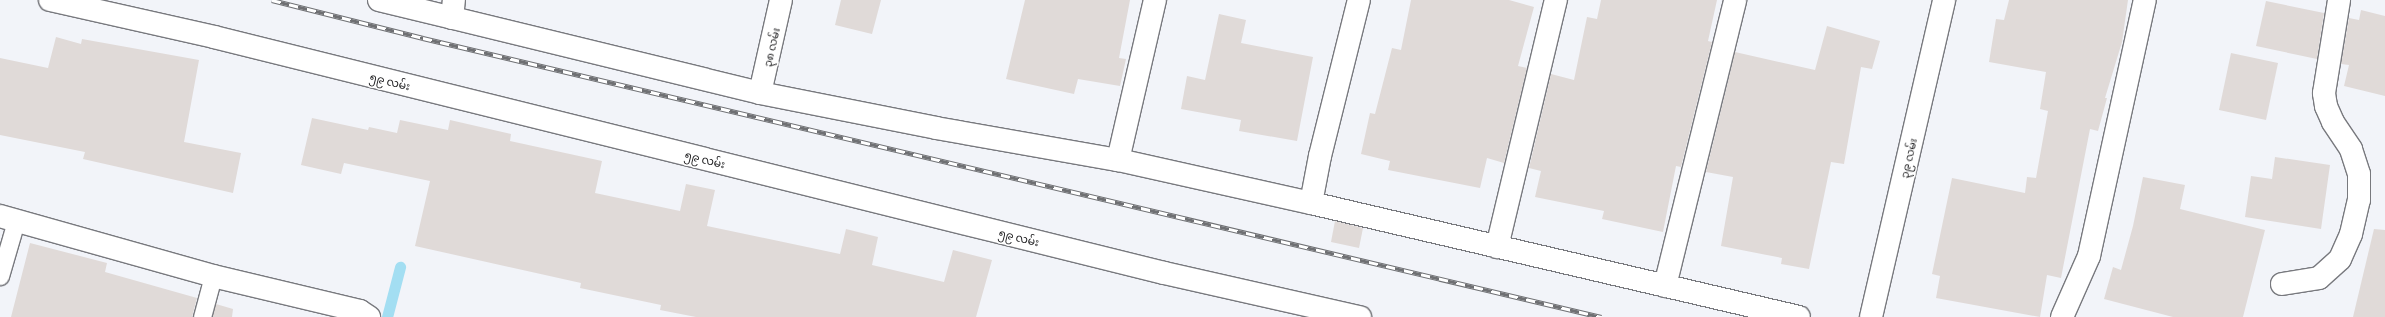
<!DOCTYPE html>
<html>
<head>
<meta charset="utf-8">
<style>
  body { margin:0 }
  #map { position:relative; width:2385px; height:317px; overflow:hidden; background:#f2f4f9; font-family:Literata,"Noto Sans Myanmar",serif }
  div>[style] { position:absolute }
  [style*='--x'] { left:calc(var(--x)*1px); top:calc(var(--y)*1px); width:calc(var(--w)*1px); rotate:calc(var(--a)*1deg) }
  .stream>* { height:11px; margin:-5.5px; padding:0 5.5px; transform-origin:5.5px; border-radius:5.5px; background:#a3def2 }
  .building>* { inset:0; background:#e0dad8 }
  .roads { filter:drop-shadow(1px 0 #78797e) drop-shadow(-1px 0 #78797e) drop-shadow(0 1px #78797e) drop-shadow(0 -1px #78797e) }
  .lane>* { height:17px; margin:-8.5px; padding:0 8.5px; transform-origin:8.5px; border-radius:8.5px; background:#fff }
  .street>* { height:22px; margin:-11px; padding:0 11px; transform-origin:11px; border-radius:11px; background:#fff }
  .rail>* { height:4.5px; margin-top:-2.25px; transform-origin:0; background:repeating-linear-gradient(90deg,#fff 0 9px,#6f7073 0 18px); box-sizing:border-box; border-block:1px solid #6f7073 }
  span { translate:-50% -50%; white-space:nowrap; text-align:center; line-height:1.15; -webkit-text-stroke:3px #fff; paint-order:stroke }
  .street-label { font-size:11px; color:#171719 }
</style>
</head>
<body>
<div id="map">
  <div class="stream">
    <i style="--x:387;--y:317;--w:52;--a:-75.4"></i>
  </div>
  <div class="building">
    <i style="clip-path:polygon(841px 0,881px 0,872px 34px,835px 25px)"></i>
    <i style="clip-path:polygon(1025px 0,1130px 0,1119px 58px,1126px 59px,1120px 86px,1078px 79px,1074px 94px,1006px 79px)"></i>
    <i style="clip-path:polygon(1411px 0,1509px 0,1534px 7px,1518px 66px,1527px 68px,1504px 163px,1487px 158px,1480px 188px,1388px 170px,1390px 161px,1361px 154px,1370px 113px,1375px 114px,1392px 48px,1401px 50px)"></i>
    <i style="clip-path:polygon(1601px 0,1717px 0,1708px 41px,1712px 42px,1681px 167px,1676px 166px,1663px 232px,1602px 219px,1604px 211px,1535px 197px,1541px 171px,1529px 168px,1551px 74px,1574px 80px,1587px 17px,1597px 19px)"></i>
    <i style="clip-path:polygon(2009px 0,2128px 0,2122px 42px,2105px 98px,2107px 98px,2098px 131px,2090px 129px,2061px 278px,2047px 275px,2040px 317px,1936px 298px,1940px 276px,1932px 274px,1952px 178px,2025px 193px,2027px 177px,2036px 178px,2048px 111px,2040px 109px,2046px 72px,1989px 62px,1996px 19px,2004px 20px)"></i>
    <i style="clip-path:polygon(2266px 1px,2324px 13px,2317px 59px,2256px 46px)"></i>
    <i style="clip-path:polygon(2361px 10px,2385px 16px,2385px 96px,2344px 86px,2349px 65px,2341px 64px,2349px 18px,2359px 20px)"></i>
    <i style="clip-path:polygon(1219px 14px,1246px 20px,1241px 43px,1313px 57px,1297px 141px,1239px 131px,1241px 120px,1181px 109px,1187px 76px,1205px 80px)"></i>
    <i style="clip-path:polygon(1827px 26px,1880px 41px,1872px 69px,1861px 67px,1844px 164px,1831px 162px,1809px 269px,1781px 264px,1782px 258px,1721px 246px,1733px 177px,1706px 172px,1735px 52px,1815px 70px)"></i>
    <i style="clip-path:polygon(56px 37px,81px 44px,82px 39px,199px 60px,184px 142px,241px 153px,233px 193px,83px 159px,85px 152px,0 135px,0 58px,48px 68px)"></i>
    <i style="clip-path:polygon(2231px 53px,2278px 63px,2266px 120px,2219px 110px)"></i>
    <i style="clip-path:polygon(312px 118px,368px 130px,369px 127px,397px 133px,400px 120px,448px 130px,450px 120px,511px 134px,510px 141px,602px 161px,595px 193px,680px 211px,686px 184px,715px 190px,707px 226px,840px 254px,846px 229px,878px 237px,872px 265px,944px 282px,953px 250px,992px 260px,976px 317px,696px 317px,660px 310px,661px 305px,580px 288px,581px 283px,415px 246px,430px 181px,344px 163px,341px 174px,301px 165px)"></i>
    <i style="clip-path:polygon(2275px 157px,2330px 165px,2321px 229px,2245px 217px,2251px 176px,2272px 179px)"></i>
    <i style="clip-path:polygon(2143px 177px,2185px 185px,2180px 209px,2265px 230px,2243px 317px,2173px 317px,2104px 299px,2113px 267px,2121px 270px,2133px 226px)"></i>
    <i style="clip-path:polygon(1335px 221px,1363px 228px,1359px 248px,1331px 242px)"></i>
    <i style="clip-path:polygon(2374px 229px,2385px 230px,2385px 317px,2353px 317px)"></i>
    <i style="clip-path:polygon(30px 243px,107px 263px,105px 272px,197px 298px,192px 317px,11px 317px)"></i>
    <i style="clip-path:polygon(216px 304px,233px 309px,232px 317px,212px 317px)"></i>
  </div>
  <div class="roads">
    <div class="lane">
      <i style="--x:0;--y:276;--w:57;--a:-73.8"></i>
      <i style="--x:202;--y:317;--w:42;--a:-75"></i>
    </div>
    <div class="street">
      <i style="--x:50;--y:0;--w:168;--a:12.7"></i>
      <i style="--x:214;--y:37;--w:979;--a:13.95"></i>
      <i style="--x:1164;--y:273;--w:201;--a:12.7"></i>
      <i style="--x:379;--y:0;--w:392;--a:13.7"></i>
      <i style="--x:760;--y:93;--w:179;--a:11.2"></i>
      <i style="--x:936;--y:128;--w:185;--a:10"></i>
      <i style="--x:1118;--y:160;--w:198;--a:12.6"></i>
      <i style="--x:1311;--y:203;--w:501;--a:13.15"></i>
      <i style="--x:452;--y:18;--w:18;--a:-84"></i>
      <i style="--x:760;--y:93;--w:95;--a:-77.3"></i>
      <i style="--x:1118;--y:160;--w:164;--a:-77"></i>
      <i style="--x:1311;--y:203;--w:48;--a:-79.2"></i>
      <i style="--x:1320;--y:156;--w:161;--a:-76"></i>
      <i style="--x:0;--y:216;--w:221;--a:15.7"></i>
      <i style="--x:213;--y:276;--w:151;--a:13.4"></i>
      <i style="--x:360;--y:311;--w:11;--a:34"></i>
      <i style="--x:1497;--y:247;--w:254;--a:-76.6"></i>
      <i style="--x:2282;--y:284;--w:37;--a:-9"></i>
      <i style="--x:2319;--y:278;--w:28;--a:-42"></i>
      <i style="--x:2340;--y:259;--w:27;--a:-66"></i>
      <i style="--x:2351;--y:234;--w:35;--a:-77"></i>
      <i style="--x:2359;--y:200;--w:26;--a:-90"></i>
      <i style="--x:2359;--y:174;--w:26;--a:-108"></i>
      <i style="--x:2351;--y:149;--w:32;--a:-124"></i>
      <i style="--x:2333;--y:122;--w:17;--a:-114"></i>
      <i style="--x:2326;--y:106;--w:13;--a:-99"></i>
      <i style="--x:2324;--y:93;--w:94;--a:-80.8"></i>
      <i style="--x:1665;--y:286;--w:294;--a:-76.2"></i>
      <i style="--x:1871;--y:317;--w:325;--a:-77"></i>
      <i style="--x:2062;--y:317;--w:67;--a:-66.1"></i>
      <i style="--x:2089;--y:256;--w:262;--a:-77.7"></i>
    </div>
  </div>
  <div class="rail">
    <i style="--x:272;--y:0;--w:156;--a:14.1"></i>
    <i style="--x:423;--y:38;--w:1211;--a:13.32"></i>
  </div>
  <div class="street-label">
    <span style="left:771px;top:47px;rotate:-77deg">၃၈ လမ်း</span>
    <span style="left:390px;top:81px;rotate:14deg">၅၉ လမ်း</span>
    <span style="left:1908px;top:158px;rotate:-77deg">၃၉ လမ်း</span>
    <span style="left:705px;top:159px;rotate:14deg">၅၉ လမ်း</span>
    <span style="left:1019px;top:237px;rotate:14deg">၅၉ လမ်း</span>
  </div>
</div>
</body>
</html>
